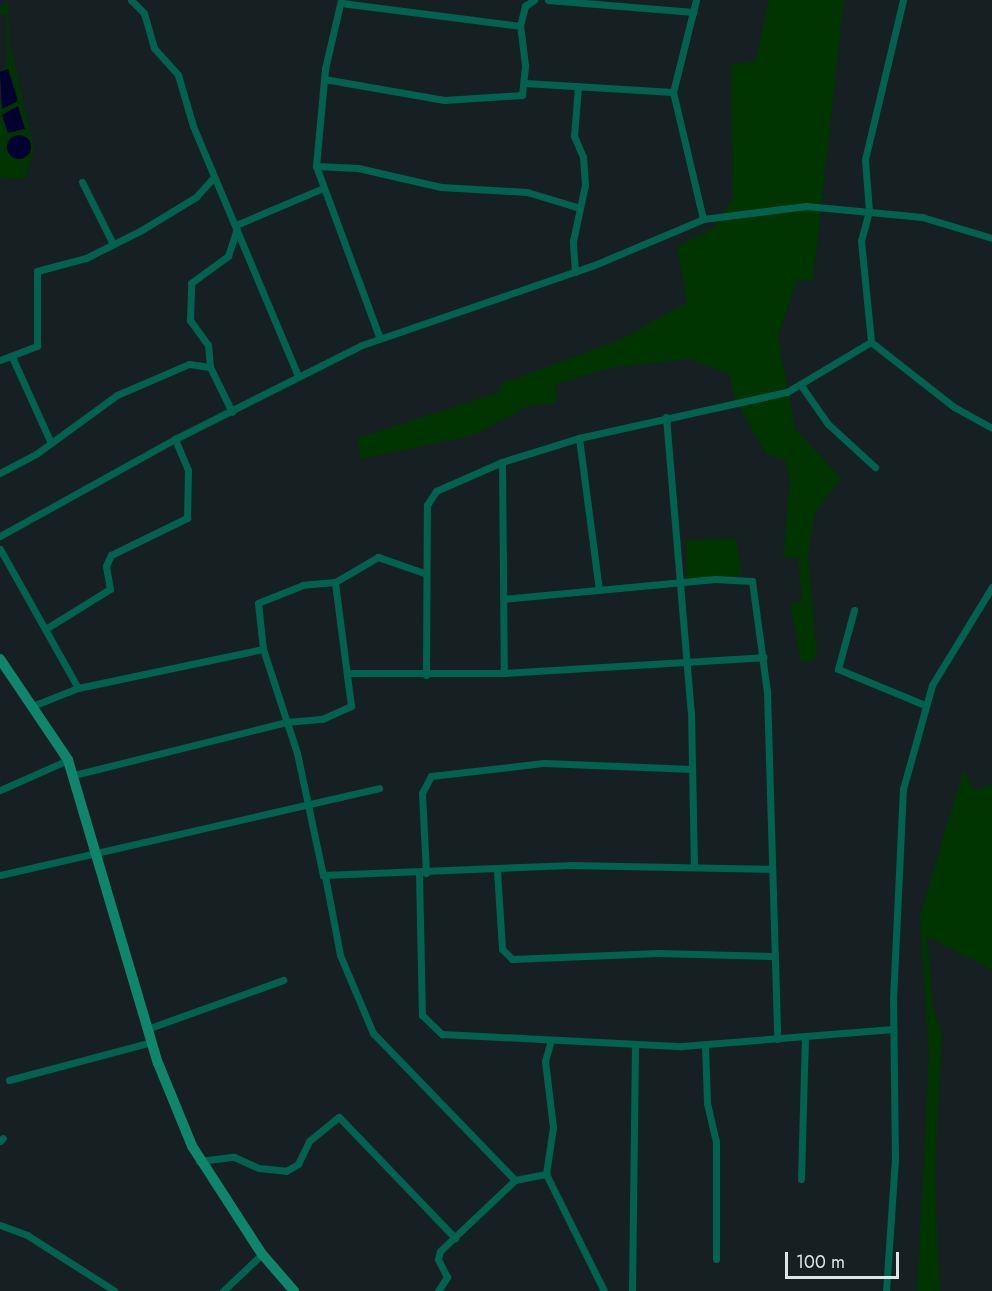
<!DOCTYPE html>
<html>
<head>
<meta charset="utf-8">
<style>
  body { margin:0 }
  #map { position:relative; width:992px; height:1291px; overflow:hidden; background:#162022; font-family:Jost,sans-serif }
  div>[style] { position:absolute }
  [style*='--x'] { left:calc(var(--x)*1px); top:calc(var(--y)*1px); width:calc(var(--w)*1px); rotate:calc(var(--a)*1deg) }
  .green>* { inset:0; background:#003400 }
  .water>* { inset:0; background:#010030 }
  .round { border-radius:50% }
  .street>* { height:7px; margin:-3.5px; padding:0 3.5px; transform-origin:3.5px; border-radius:3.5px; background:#01634f }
  .secondary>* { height:10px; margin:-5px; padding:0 5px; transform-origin:5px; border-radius:5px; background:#0f866c }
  span { translate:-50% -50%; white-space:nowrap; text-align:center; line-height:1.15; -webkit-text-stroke:4.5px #162022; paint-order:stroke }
  .scale { position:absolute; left:785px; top:1252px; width:114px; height:27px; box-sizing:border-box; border:3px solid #dde4e5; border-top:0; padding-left:8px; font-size:18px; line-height:21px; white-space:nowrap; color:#dde4e5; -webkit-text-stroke:4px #162022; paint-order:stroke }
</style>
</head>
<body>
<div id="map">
  <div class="green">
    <i style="clip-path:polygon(8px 0,10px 43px,34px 150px,25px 179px,0 177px,0 105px,8px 69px,0 72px,7px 65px,7px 14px,0 14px,0 9px)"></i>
    <i style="clip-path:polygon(769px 0,844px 0,813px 281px,797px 280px,778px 336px,795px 429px,841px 478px,815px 513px,808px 557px,817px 655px,808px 663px,801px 662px,790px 603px,802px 601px,798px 557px,783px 558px,790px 480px,785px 460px,767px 455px,735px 400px,729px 374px,689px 359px,615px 367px,555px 384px,557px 403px,528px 406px,474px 435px,360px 459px,358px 438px,499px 392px,501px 384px,621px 339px,687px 302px,677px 247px,716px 226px,732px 199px,731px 64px,755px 62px)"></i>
    <i style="clip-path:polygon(736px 538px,742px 575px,687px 580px,686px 540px)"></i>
    <i style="clip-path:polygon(963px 770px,975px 791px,992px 783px,992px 970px,927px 936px,933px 1008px,942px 1034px,935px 1174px,940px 1291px,917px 1291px,929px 1055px,920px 916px)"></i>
  </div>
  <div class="water">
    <i style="clip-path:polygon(8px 69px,18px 101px,2px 109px,0 72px)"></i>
    <i style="clip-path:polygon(18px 106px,25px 129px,8px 133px,2px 115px)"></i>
    <i class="round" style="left:7px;top:135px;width:24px;height:24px"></i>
  </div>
  <div class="street">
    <i style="--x:131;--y:0;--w:18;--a:45"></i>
    <i style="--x:144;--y:13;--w:36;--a:74"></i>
    <i style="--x:154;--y:48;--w:36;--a:48"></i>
    <i style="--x:178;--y:75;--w:53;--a:73.6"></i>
    <i style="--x:193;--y:126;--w:271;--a:67.2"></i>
    <i style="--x:341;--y:0;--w:71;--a:103.1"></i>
    <i style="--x:325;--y:69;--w:97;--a:95.3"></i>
    <i style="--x:316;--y:166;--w:184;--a:69.7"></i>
    <i style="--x:548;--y:0;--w:146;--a:4.7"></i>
    <i style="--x:696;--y:0;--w:95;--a:104"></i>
    <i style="--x:673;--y:92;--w:130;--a:76.7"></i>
    <i style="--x:903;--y:0;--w:164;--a:103.4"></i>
    <i style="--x:865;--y:160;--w:51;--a:85.5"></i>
    <i style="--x:869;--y:211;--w:31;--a:105"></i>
    <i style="--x:861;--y:241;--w:101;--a:84.3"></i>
    <i style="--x:871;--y:342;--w:105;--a:38.1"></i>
    <i style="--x:954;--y:407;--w:43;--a:28.9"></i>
    <i style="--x:341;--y:3;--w:180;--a:7.3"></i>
    <i style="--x:324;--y:79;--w:122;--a:9.9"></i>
    <i style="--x:444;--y:100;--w:78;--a:-3.7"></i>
    <i style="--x:522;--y:95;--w:30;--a:-84"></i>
    <i style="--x:525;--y:65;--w:39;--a:-97"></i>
    <i style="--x:520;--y:26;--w:21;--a:-76"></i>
    <i style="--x:525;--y:6;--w:11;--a:-34"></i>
    <i style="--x:525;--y:83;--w:148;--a:3.5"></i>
    <i style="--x:316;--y:166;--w:42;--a:2.7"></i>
    <i style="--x:358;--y:168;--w:85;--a:12.9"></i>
    <i style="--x:441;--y:187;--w:86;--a:3.3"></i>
    <i style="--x:527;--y:192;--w:55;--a:16.8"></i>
    <i style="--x:82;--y:182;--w:69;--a:63.4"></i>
    <i style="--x:236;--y:225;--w:95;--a:-23"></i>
    <i style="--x:575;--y:272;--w:31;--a:-94"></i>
    <i style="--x:573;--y:241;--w:57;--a:-77.9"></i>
    <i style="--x:585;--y:185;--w:28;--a:-94"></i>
    <i style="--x:583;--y:157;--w:23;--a:-113"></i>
    <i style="--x:574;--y:136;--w:50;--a:-85.4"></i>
    <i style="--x:12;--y:357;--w:94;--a:65.6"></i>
    <i style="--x:0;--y:360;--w:40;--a:-21"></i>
    <i style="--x:37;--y:346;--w:75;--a:-90"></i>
    <i style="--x:37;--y:271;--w:51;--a:-14.9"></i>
    <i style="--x:86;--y:258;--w:60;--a:-26.6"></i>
    <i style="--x:140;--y:231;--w:66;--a:-31.3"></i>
    <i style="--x:196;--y:197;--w:27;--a:-48"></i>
    <i style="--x:210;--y:367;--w:22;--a:-95"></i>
    <i style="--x:208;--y:345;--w:31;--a:-126"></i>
    <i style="--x:190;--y:320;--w:37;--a:-88"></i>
    <i style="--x:191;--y:283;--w:46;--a:-36.1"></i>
    <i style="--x:228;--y:256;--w:28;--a:-72"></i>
    <i style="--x:800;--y:384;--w:49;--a:55"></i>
    <i style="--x:828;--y:424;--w:64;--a:42.5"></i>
    <i style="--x:666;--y:417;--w:296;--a:85.2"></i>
    <i style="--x:691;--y:712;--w:152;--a:88.9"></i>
    <i style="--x:579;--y:438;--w:152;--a:82.5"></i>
    <i style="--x:502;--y:462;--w:211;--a:89.5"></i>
    <i style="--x:0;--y:473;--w:41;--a:-27.8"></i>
    <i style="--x:36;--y:454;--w:100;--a:-36.1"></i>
    <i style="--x:117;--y:395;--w:78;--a:-23.3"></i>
    <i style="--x:189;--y:364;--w:21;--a:8"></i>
    <i style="--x:210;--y:367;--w:50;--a:63.9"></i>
    <i style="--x:0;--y:536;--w:200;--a:-29"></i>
    <i style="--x:175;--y:439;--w:209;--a:-26.7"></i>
    <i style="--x:362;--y:345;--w:243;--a:-19"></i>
    <i style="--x:592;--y:266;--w:121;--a:-22.9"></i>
    <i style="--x:703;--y:219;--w:104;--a:-7.2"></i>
    <i style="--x:806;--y:206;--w:117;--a:5.4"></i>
    <i style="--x:922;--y:217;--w:73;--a:16.7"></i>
    <i style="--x:0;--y:549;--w:159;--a:60.7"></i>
    <i style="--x:424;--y:573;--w:49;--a:-160.8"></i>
    <i style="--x:378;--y:557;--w:50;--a:149.8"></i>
    <i style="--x:335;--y:582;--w:32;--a:175"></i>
    <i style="--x:303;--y:585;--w:48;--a:158.2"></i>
    <i style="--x:258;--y:603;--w:46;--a:83.8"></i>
    <i style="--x:263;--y:649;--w:109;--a:71.9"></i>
    <i style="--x:297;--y:753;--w:125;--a:78"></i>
    <i style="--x:323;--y:875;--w:246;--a:-2.3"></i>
    <i style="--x:569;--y:865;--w:201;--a:1.1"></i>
    <i style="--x:503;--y:599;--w:213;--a:-5.4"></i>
    <i style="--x:715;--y:579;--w:37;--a:3"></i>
    <i style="--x:752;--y:581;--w:112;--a:82.3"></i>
    <i style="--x:767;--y:692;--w:347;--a:88.3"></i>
    <i style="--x:854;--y:610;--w:61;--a:105.2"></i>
    <i style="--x:838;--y:669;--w:94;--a:22.5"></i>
    <i style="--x:47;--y:628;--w:74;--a:-31.8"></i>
    <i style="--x:110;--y:589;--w:23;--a:-100"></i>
    <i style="--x:106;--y:566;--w:12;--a:-66"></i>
    <i style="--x:111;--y:555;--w:85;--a:-26"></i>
    <i style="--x:187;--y:518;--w:48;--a:-88.8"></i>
    <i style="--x:188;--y:470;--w:34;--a:-113"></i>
    <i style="--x:350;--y:673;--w:154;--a:0"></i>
    <i style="--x:504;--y:673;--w:260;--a:-3.5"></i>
    <i style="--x:426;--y:675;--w:170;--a:-89.7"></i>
    <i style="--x:427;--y:505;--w:17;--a:-57"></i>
    <i style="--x:436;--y:491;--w:72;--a:-23.7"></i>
    <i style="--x:502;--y:462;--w:81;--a:-17.3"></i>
    <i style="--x:579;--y:438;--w:213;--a:-12.5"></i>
    <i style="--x:787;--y:392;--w:98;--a:-30.8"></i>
    <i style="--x:35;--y:705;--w:46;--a:-21.6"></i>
    <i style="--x:78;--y:688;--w:189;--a:-11.9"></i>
    <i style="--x:74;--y:775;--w:219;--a:-14"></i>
    <i style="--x:286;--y:722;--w:36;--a:-5"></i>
    <i style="--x:322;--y:719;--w:32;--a:-24"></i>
    <i style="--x:351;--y:706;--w:125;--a:-97.4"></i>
    <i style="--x:0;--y:790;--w:74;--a:-23.8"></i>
    <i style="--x:497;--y:871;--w:78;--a:86.3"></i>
    <i style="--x:502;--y:949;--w:14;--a:45"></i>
    <i style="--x:512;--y:959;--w:147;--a:-2.3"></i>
    <i style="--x:659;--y:953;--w:115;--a:1.5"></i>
    <i style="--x:426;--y:873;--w:80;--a:-92.9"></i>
    <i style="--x:422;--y:793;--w:19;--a:-62"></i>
    <i style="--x:431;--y:776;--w:114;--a:-6.6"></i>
    <i style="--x:544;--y:763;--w:148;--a:2.3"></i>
    <i style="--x:419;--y:874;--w:141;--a:88.8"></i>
    <i style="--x:422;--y:1015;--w:28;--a:44"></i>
    <i style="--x:442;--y:1034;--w:240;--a:2.9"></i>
    <i style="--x:682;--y:1046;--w:212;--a:-4.6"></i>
    <i style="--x:0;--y:875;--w:389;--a:-12.9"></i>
    <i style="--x:325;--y:876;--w:80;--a:79.2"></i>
    <i style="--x:340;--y:955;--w:85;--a:67.1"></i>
    <i style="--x:373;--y:1033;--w:204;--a:46"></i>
    <i style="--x:147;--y:1029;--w:145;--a:-19.8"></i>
    <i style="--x:551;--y:1040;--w:22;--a:106"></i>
    <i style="--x:545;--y:1061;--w:66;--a:83.1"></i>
    <i style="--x:553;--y:1127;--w:48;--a:98.5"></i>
    <i style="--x:546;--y:1174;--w:131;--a:63.6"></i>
    <i style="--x:705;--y:1045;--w:58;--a:88"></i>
    <i style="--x:707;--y:1103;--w:39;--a:77"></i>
    <i style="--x:716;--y:1141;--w:118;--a:90"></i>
    <i style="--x:9;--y:1080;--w:148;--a:-14.9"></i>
    <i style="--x:0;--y:1141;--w:4;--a:-45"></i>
    <i style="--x:199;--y:1161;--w:35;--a:-7"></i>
    <i style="--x:234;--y:1157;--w:27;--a:24"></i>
    <i style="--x:259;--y:1168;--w:27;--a:6"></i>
    <i style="--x:286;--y:1171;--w:14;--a:-30"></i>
    <i style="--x:298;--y:1164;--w:25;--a:-64"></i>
    <i style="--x:309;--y:1141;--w:38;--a:-39"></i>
    <i style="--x:339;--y:1117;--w:168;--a:46.2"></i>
    <i style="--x:801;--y:1179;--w:142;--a:-88.4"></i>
    <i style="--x:0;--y:1225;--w:29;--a:20"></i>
    <i style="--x:27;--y:1235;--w:104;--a:32.5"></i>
    <i style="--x:223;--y:1291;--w:54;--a:-43.5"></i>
    <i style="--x:438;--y:1291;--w:17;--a:-57"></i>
    <i style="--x:447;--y:1277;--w:20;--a:-117"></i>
    <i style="--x:438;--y:1259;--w:8;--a:-76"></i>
    <i style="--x:440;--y:1251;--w:103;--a:-43.4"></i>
    <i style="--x:515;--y:1180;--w:32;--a:-11"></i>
    <i style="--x:632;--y:1291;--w:247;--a:-89.3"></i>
    <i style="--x:886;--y:1291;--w:131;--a:-86.1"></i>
    <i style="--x:895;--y:1160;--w:160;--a:-90.7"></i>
    <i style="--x:893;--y:1000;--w:211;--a:-87.3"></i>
    <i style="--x:903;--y:789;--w:108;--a:-74.4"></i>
    <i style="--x:932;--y:685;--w:115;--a:-58.5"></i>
  </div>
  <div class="secondary">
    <i style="--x:0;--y:659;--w:122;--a:56"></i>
    <i style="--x:68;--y:760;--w:316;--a:73.5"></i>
    <i style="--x:158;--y:1063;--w:90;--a:67.7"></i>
    <i style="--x:192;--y:1146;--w:129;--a:57.1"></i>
    <i style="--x:262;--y:1254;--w:49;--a:49.1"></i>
  </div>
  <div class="scale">100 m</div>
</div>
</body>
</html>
